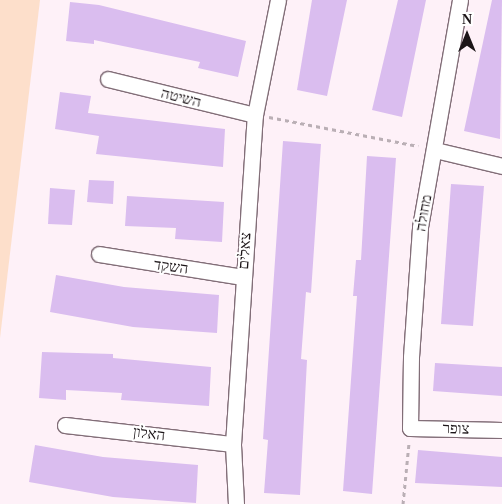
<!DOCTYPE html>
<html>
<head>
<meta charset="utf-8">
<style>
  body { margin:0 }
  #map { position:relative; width:502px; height:504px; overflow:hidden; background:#fef1f8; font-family:"Times New Roman","Noto Sans Hebrew",serif }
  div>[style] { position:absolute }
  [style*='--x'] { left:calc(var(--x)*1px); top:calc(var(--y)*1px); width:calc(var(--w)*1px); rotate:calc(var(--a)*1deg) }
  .green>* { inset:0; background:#fddfcb }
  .building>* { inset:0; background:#dabdef }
  .path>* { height:3px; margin-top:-1.5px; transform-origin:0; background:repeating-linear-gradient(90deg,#baafb5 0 4px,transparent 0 8px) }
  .roads { filter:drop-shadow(1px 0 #826e78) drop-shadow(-1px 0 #826e78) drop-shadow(0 1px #826e78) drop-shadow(0 -1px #826e78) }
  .street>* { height:15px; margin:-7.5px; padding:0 7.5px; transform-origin:7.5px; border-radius:7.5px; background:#fff }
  span { translate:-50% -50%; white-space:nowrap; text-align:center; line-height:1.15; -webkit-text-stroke:4px #fff; paint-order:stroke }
  .street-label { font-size:15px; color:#1c1518 }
  .north { position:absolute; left:442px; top:10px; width:50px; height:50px; -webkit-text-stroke:4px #fff; paint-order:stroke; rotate:0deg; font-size:14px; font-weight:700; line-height:20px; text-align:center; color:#1c1518 }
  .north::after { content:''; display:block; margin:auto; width:18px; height:22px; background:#1c1518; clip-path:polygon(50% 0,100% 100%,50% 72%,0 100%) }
</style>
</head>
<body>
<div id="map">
  <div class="green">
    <i style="clip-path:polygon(0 0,40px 0,0 338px)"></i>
  </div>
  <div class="building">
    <i style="clip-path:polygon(312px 0,347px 0,327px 96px,297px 90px)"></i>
    <i style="clip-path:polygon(398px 0,426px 0,402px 117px,372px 110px)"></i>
    <i style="clip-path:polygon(492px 0,502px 0,500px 139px,464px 131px)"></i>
    <i style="clip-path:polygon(70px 2px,99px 5px,246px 41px,238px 77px,198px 68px,200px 62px,94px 40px,94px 44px,66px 41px)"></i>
    <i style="clip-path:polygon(60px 92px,91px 96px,88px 113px,225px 129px,223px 167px,96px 154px,99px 136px,55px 129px)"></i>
    <i style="clip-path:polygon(283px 141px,321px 144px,311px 293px,306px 292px,301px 359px,307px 360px,300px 495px,264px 493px,268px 440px,263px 439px)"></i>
    <i style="clip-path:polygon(367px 156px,396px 158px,372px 494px,343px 491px,357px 296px,353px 296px,356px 260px,361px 260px)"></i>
    <i style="clip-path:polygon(89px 180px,114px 181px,113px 204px,87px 202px)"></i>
    <i style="clip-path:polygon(451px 184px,484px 186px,473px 326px,441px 324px)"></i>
    <i style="clip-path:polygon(50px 188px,75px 190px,72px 225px,48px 224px)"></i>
    <i style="clip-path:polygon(127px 196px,224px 202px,222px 242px,175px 239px,176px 228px,125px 226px)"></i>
    <i style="clip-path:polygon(56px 275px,124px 287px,219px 295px,217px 333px,133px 327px,50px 312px)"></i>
    <i style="clip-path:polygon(42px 352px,113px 354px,113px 358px,211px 367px,209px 406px,121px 400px,122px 393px,66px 390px,66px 400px,39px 398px)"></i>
    <i style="clip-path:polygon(435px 363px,502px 367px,502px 396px,433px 391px)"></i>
    <i style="clip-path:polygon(35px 445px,103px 457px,198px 465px,196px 503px,113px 497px,29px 482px)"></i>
    <i style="clip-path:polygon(418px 450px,502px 457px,502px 487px,415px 483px)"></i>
  </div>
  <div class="path">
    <i style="--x:269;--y:117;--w:152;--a:11"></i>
    <i style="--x:403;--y:504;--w:61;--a:-84.4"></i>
  </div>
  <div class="roads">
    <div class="street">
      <i style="--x:460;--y:0;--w:231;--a:100"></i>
      <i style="--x:420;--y:228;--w:129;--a:94"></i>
      <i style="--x:411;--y:357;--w:71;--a:90.8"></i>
      <i style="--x:410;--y:428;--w:92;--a:1.2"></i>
      <i style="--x:108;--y:79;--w:151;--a:13.8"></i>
      <i style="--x:435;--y:150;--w:69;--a:13.4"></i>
      <i style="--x:99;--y:254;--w:146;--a:9.1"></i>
      <i style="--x:65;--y:425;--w:169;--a:6.5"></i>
      <i style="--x:236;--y:504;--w:60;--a:-92.9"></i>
      <i style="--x:233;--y:444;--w:330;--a:-86.2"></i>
      <i style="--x:255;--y:115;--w:117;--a:-78.7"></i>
    </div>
  </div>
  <div class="street-label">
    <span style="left:181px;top:98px;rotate:14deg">השיטה</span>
    <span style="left:424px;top:213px;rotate:-80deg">מחולה</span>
    <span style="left:245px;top:251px;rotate:-86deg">צאלים</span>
    <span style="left:171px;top:267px;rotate:8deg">השקד</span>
    <span style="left:456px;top:429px;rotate:2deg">צופר</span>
    <span style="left:149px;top:434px;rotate:7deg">האלון</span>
  </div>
  <div class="north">N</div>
</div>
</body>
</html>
